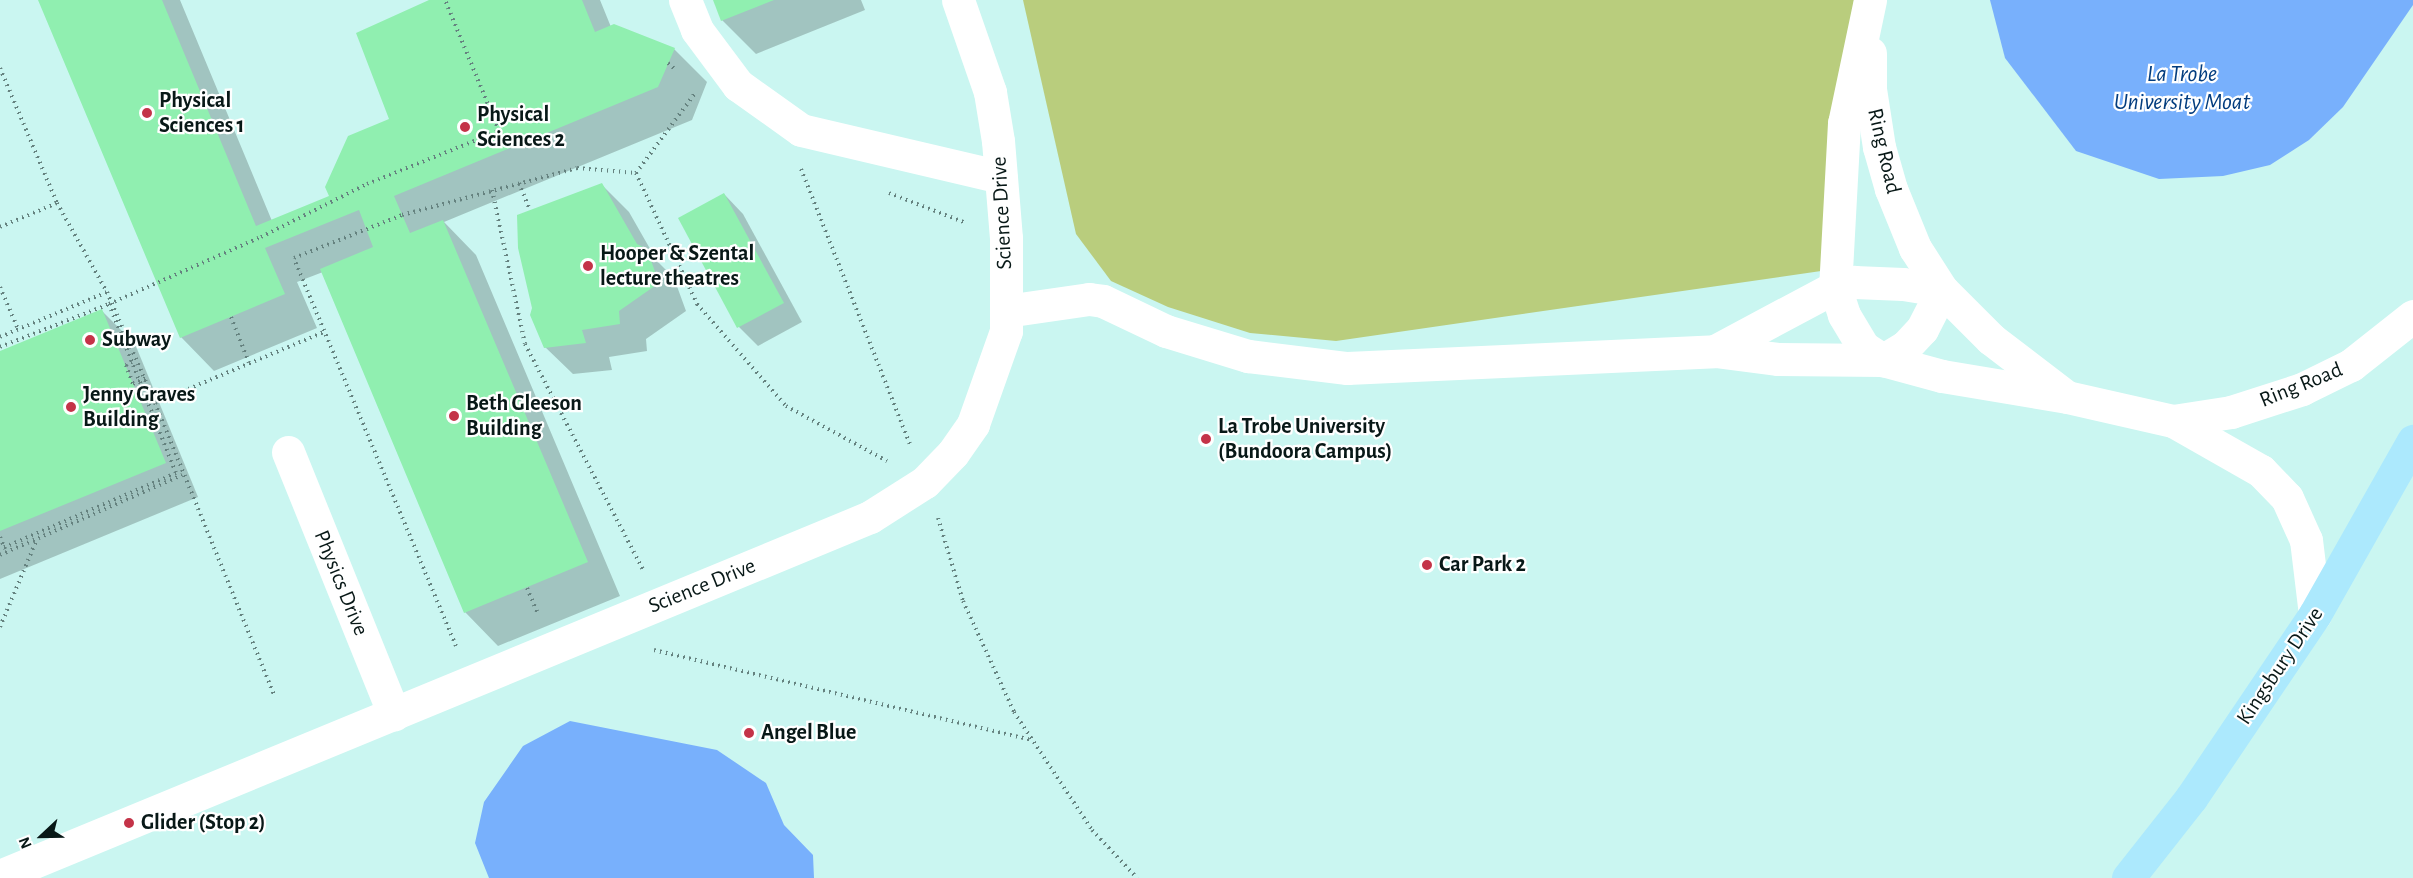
<!DOCTYPE html>
<html>
<head>
<meta charset="utf-8">
<style>
  body { margin:0 }
  #map { position:relative; width:2413px; height:878px; overflow:hidden; background:#caf6f1; font-family:"Alegreya Sans",sans-serif }
  div>[style] { position:absolute }
  [style*='--x'] { left:calc(var(--x)*1px); top:calc(var(--y)*1px); width:calc(var(--w)*1px); rotate:calc(var(--a)*1deg) }
  .green>* { inset:0; background:#b9cd7d }
  .water>* { inset:0; background:#78b0fc }
  .shadow>* { inset:0; background:#0003 }
  .building>* { inset:0; background:#90efb0 }
  .path>* { height:4px; margin-top:-2px; transform-origin:0; background:repeating-linear-gradient(90deg,#65827f 0 1.5px,transparent 0 6px) }
  .minor>* { height:33px; margin:-16.5px; padding:0 16.5px; transform-origin:16.5px; border-radius:16.5px; background:#fff }
  .major>* { height:33px; margin:-16.5px; padding:0 16.5px; transform-origin:16.5px; border-radius:16.5px; background:#ace9fd }
  .dots>* { width:16px; height:16px; translate:-50% -50%; box-sizing:border-box; border:3px solid #fff; border-radius:50% }
  span { translate:-50% -50%; white-space:nowrap; text-align:center; line-height:1.15; -webkit-text-stroke:4.5px #fff; paint-order:stroke }
  .poi-label { font-size:22px; color:#081817; font-weight:700 }
  .left { translate:0 -50%; text-align:left }
  .street-label { font-size:22px; color:#081817 }
  .water-label { font-size:24px; color:#033d7f; font-style:italic }
  .north { position:absolute; left:12px; top:806px; width:60px; height:60px; -webkit-text-stroke:4px #fff; paint-order:stroke; rotate:248deg; font-size:16px; font-weight:700; line-height:24px; text-align:center; color:#081817 }
  .north::after { content:''; display:block; margin:auto; width:21px; height:27px; background:#081817; clip-path:polygon(50% 0,100% 100%,50% 72%,0 100%) }
</style>
</head>
<body>
<div id="map">
  <div class="green">
    <i style="clip-path:polygon(1023px 0,1854px 0,1821px 271px,1336px 341px,1250px 333px,1168px 307px,1111px 281px,1076px 234px)"></i>
  </div>
  <div class="water">
    <i style="clip-path:polygon(1990px 0,2413px 0,2413px 5px,2343px 107px,2309px 140px,2270px 165px,2223px 176px,2159px 179px,2076px 151px,2005px 58px)"></i>
    <i style="clip-path:polygon(570px 721px,717px 750px,766px 783px,784px 825px,813px 855px,814px 878px,489px 878px,475px 843px,484px 802px,523px 746px)"></i>
  </div>
  <div class="shadow">
    <i style="clip-path:polygon(40px 0,180px 0,272px 221px,331px 197px,391px 120px,433px 0,600px 0,611px 27px,674px 49px,707px 82px,692px 120px,444px 222px,476px 255px,620px 596px,498px 646px,465px 612px,323px 272px,297px 282px,317px 328px,214px 371px,181px 337px)"></i>
    <i style="clip-path:polygon(714px 0,861px 0,865px 10px,756px 54px,722px 20px)"></i>
    <i style="clip-path:polygon(602px 185px,629px 212px,657px 261px,674px 278px,686px 311px,646px 339px,647px 351px,609px 357px,612px 370px,573px 374px,545px 347px)"></i>
    <i style="clip-path:polygon(724px 194px,743px 214px,802px 322px,758px 346px,739px 327px)"></i>
    <i style="clip-path:polygon(102px 311px,135px 344px,198px 497px,0 579px,0 352px)"></i>
  </div>
  <div class="building">
    <i style="clip-path:polygon(38px 0,162px 0,256px 226px,329px 196px,325px 187px,348px 136px,389px 119px,356px 33px,429px 0,582px 0,595px 32px,614px 24px,675px 48px,658px 87px,394px 196px,410px 233px,443px 220px,588px 562px,464px 613px,320px 269px,373px 247px,359px 210px,265px 248px,285px 294px,180px 338px)"></i>
    <i style="clip-path:polygon(713px 0,774px 0,721px 21px)"></i>
    <i style="clip-path:polygon(602px 183px,637px 244px,647px 249px,659px 283px,619px 311px,620px 324px,582px 330px,586px 343px,544px 348px,530px 315px,532px 308px,518px 248px,517px 215px)"></i>
    <i style="clip-path:polygon(724px 193px,784px 303px,737px 328px,678px 218px)"></i>
    <i style="clip-path:polygon(102px 309px,166px 463px,0 531px,0 351px)"></i>
  </div>
  <div class="path">
    <i style="--x:668;--y:63;--w:9;--a:41"></i>
    <i style="--x:0;--y:68;--w:147;--a:67.1"></i>
    <i style="--x:57;--y:203;--w:102;--a:60.7"></i>
    <i style="--x:107;--y:292;--w:121;--a:66.6"></i>
    <i style="--x:155;--y:403;--w:183;--a:-22.8"></i>
    <i style="--x:801;--y:169;--w:296;--a:68.4"></i>
    <i style="--x:636;--y:173;--w:101;--a:-53.5"></i>
    <i style="--x:519;--y:183;--w:29;--a:68"></i>
    <i style="--x:492;--y:190;--w:157;--a:77.9"></i>
    <i style="--x:525;--y:344;--w:255;--a:62.4"></i>
    <i style="--x:889;--y:193;--w:83;--a:21.3"></i>
    <i style="--x:0;--y:227;--w:62;--a:-22.8"></i>
    <i style="--x:0;--y:287;--w:46;--a:66.8"></i>
    <i style="--x:109;--y:304;--w:166;--a:-23.8"></i>
    <i style="--x:261;--y:237;--w:119;--a:-26.6"></i>
    <i style="--x:367;--y:184;--w:142;--a:-21.9"></i>
    <i style="--x:499;--y:131;--w:142;--a:-112.4"></i>
    <i style="--x:231;--y:317;--w:49;--a:68.6"></i>
    <i style="--x:0;--y:337;--w:116;--a:-22.8"></i>
    <i style="--x:0;--y:347;--w:117;--a:-21.5"></i>
    <i style="--x:109;--y:304;--w:182;--a:68.4"></i>
    <i style="--x:176;--y:473;--w:192;--a:156.6"></i>
    <i style="--x:132;--y:362;--w:7;--a:153"></i>
    <i style="--x:126;--y:365;--w:20;--a:70"></i>
    <i style="--x:133;--y:384;--w:14;--a:-25"></i>
    <i style="--x:155;--y:403;--w:315;--a:67.8"></i>
    <i style="--x:938;--y:518;--w:87;--a:73.2"></i>
    <i style="--x:963;--y:601;--w:122;--a:65.3"></i>
    <i style="--x:1014;--y:712;--w:141;--a:56.5"></i>
    <i style="--x:1092;--y:830;--w:66;--a:46.8"></i>
    <i style="--x:0;--y:537;--w:13;--a:67"></i>
    <i style="--x:0;--y:555;--w:199;--a:-23.7"></i>
    <i style="--x:527;--y:588;--w:26;--a:67"></i>
    <i style="--x:0;--y:627;--w:95;--a:-67.2"></i>
    <i style="--x:456;--y:646;--w:420;--a:-112.7"></i>
    <i style="--x:294;--y:258;--w:116;--a:-21.7"></i>
    <i style="--x:402;--y:215;--w:181;--a:-15"></i>
    <i style="--x:577;--y:168;--w:59;--a:4.8"></i>
    <i style="--x:636;--y:173;--w:145;--a:65"></i>
    <i style="--x:697;--y:304;--w:135;--a:48.9"></i>
    <i style="--x:786;--y:406;--w:115;--a:28.6"></i>
    <i style="--x:654;--y:650;--w:389;--a:13.4"></i>
  </div>
  <div class="minor">
    <i style="--x:685;--y:0;--w:32;--a:68"></i>
    <i style="--x:697;--y:30;--w:69;--a:53.3"></i>
    <i style="--x:738;--y:85;--w:77;--a:35.5"></i>
    <i style="--x:801;--y:130;--w:205;--a:13.2"></i>
    <i style="--x:1870;--y:0;--w:126;--a:101.9"></i>
    <i style="--x:1844;--y:123;--w:164;--a:93.1"></i>
    <i style="--x:1835;--y:287;--w:29;--a:72"></i>
    <i style="--x:1844;--y:315;--w:37;--a:59"></i>
    <i style="--x:1863;--y:347;--w:24;--a:33"></i>
    <i style="--x:1883;--y:360;--w:61;--a:15.2"></i>
    <i style="--x:1942;--y:376;--w:127;--a:9.5"></i>
    <i style="--x:2067;--y:397;--w:109;--a:12.8"></i>
    <i style="--x:2173;--y:421;--w:101;--a:29.6"></i>
    <i style="--x:2261;--y:471;--w:37;--a:46"></i>
    <i style="--x:2287;--y:498;--w:46;--a:65.7"></i>
    <i style="--x:2306;--y:540;--w:75;--a:83.1"></i>
    <i style="--x:1870;--y:53;--w:36;--a:90"></i>
    <i style="--x:1870;--y:89;--w:59;--a:81.2"></i>
    <i style="--x:1879;--y:147;--w:44;--a:74.1"></i>
    <i style="--x:1891;--y:189;--w:64;--a:67.9"></i>
    <i style="--x:1915;--y:248;--w:50;--a:57.3"></i>
    <i style="--x:1942;--y:290;--w:44;--a:117.1"></i>
    <i style="--x:1922;--y:329;--w:25;--a:133"></i>
    <i style="--x:1905;--y:347;--w:26;--a:149"></i>
    <i style="--x:1006;--y:311;--w:84;--a:-8.2"></i>
    <i style="--x:1089;--y:299;--w:14;--a:8"></i>
    <i style="--x:1103;--y:301;--w:70;--a:25.5"></i>
    <i style="--x:1166;--y:331;--w:86;--a:17"></i>
    <i style="--x:1248;--y:356;--w:100;--a:6.9"></i>
    <i style="--x:1347;--y:368;--w:368;--a:-2.6"></i>
    <i style="--x:1715;--y:351;--w:64;--a:7.2"></i>
    <i style="--x:1778;--y:359;--w:105;--a:0.5"></i>
    <i style="--x:1715;--y:351;--w:136;--a:-28.1"></i>
    <i style="--x:1835;--y:287;--w:20;--a:-15"></i>
    <i style="--x:1854;--y:282;--w:49;--a:2.3"></i>
    <i style="--x:1903;--y:284;--w:39;--a:9"></i>
    <i style="--x:1942;--y:290;--w:69;--a:45"></i>
    <i style="--x:1991;--y:339;--w:91;--a:37.4"></i>
    <i style="--x:2173;--y:421;--w:59;--a:-8.8"></i>
    <i style="--x:2231;--y:412;--w:75;--a:-17.9"></i>
    <i style="--x:2302;--y:389;--w:55;--a:-26.1"></i>
    <i style="--x:2351;--y:365;--w:79;--a:-38.3"></i>
    <i style="--x:288;--y:452;--w:283;--a:68"></i>
    <i style="--x:0;--y:876;--w:941;--a:-22.42"></i>
    <i style="--x:870;--y:517;--w:65;--a:-32.5"></i>
    <i style="--x:925;--y:482;--w:40;--a:-46"></i>
    <i style="--x:953;--y:453;--w:35;--a:-55"></i>
    <i style="--x:973;--y:424;--w:99;--a:-70.5"></i>
    <i style="--x:1006;--y:331;--w:93;--a:-90"></i>
    <i style="--x:1006;--y:238;--w:97;--a:-94.7"></i>
    <i style="--x:998;--y:141;--w:50;--a:-99.3"></i>
    <i style="--x:990;--y:92;--w:97;--a:-109.2"></i>
  </div>
  <div class="major">
    <i style="--x:2128;--y:878;--w:102;--a:-51.8"></i>
    <i style="--x:2191;--y:798;--w:222;--a:-56"></i>
    <i style="--x:2315;--y:614;--w:199;--a:-60.5"></i>
  </div>
  <div class="dots">
    <i style="left:147px;top:113px;background:#c43348"></i>
    <i style="left:465px;top:127px;background:#c43348"></i>
    <i style="left:588px;top:266px;background:#c43348"></i>
    <i style="left:90px;top:340px;background:#c43348"></i>
    <i style="left:71px;top:407px;background:#c43348"></i>
    <i style="left:454px;top:416px;background:#c43348"></i>
    <i style="left:1206px;top:439px;background:#c43348"></i>
    <i style="left:1427px;top:565px;background:#c43348"></i>
    <i style="left:749px;top:733px;background:#c43348"></i>
    <i style="left:129px;top:823px;background:#c43348"></i>
  </div>
  <div class="poi-label">
    <span class="left" style="left:159px;top:113px">Physical<br>Sciences 1</span>
    <span class="left" style="left:477px;top:127px">Physical<br>Sciences 2</span>
    <span class="left" style="left:600px;top:266px">Hooper &amp; Szental<br>lecture theatres</span>
    <span class="left" style="left:102px;top:340px">Subway</span>
    <span class="left" style="left:83px;top:407px">Jenny Graves<br>Building</span>
    <span class="left" style="left:466px;top:416px">Beth Gleeson<br>Building</span>
    <span class="left" style="left:1218px;top:439px">La Trobe University<br>(Bundoora Campus)</span>
    <span class="left" style="left:1439px;top:565px">Car Park 2</span>
    <span class="left" style="left:761px;top:733px">Angel Blue</span>
    <span class="left" style="left:141px;top:823px">Glider (Stop 2)</span>
  </div>
  <div class="street-label">
    <span style="left:1884px;top:151px;rotate:77deg">Ring Road</span>
    <span style="left:1002px;top:213px;rotate:-93deg">Science Drive</span>
    <span style="left:2301px;top:385px;rotate:-22deg">Ring Road</span>
    <span style="left:341px;top:583px;rotate:68deg">Physics Drive</span>
    <span style="left:702px;top:586px;rotate:-22deg">Science Drive</span>
    <span style="left:2280px;top:666px;rotate:-56deg">Kingsbury Drive</span>
  </div>
  <div class="water-label">
    <span style="left:2182px;top:89px">La Trobe<br>University Moat</span>
  </div>
  <div class="north">N</div>
</div>
</body>
</html>
